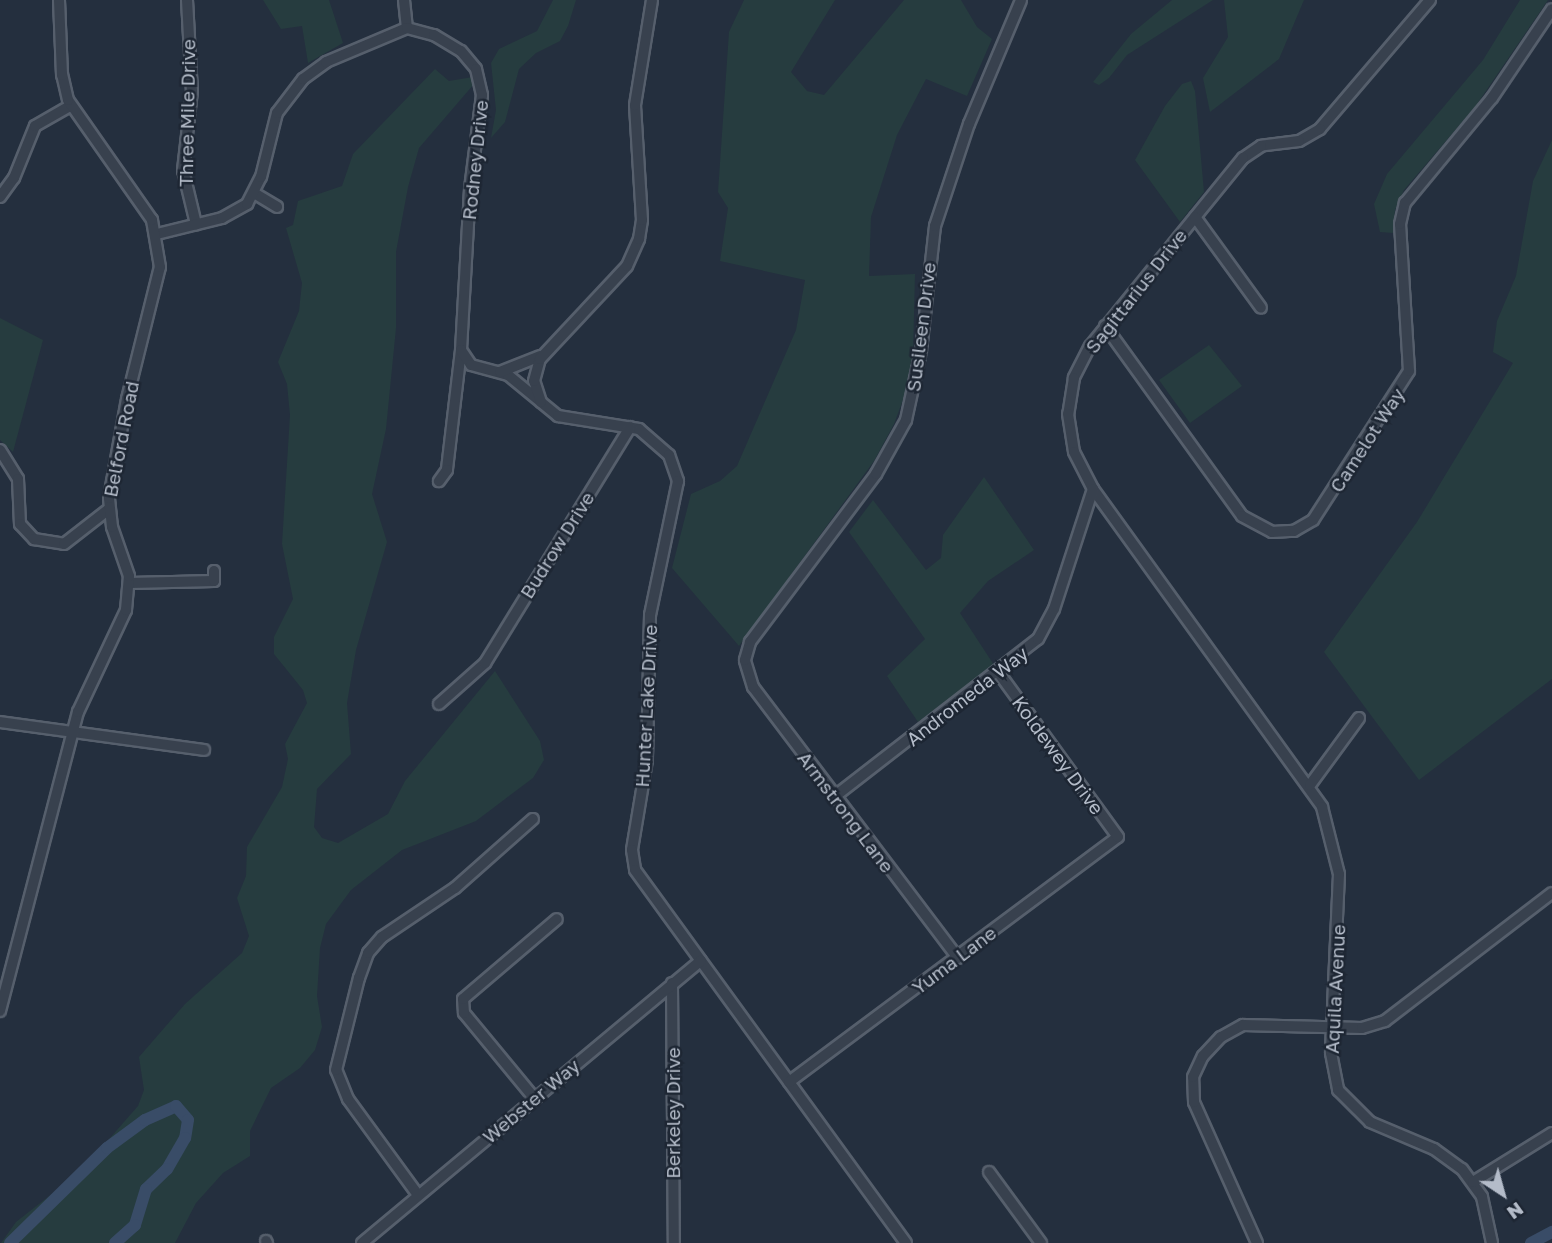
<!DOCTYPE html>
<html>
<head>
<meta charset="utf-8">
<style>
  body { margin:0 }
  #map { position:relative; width:1552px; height:1243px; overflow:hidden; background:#242f3e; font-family:"Golos Text",sans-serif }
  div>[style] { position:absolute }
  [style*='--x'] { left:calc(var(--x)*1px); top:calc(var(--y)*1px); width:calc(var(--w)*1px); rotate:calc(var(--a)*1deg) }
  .green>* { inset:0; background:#263c3f }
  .canal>* { height:12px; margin:-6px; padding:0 6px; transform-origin:6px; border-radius:6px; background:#394c67 }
  .roads { filter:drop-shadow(2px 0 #565f6c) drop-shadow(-2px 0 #565f6c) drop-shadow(0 2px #565f6c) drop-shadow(0 -2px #565f6c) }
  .minor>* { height:10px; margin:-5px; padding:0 5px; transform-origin:5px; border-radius:5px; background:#38414e }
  span { translate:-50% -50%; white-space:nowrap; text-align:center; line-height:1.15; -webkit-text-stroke:5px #1d2633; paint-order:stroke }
  .street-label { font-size:19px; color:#b4bcc9 }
  .north { position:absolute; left:1468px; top:1159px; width:70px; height:70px; -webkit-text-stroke:5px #1d2633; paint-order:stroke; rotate:144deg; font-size:19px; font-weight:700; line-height:28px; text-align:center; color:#b4bcc9 }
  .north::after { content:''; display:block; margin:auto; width:24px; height:32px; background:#b4bcc9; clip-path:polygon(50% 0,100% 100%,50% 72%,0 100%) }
</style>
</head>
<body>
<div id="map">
  <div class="green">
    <i style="clip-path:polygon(263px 0,329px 0,343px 43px,308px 63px,302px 26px,281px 29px)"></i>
    <i style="clip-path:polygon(553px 0,576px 0,568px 26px,560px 41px,536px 53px,519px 69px,505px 122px,491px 138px,496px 110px,491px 63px,499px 49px,537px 31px)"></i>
    <i style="clip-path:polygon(744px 0,835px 0,791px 72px,807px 91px,824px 95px,904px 0,961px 0,977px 27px,992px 39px,967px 96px,926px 79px,897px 135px,871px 217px,869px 276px,915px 274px,913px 354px,907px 389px,894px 424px,874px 461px,739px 646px,672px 568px,691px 494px,720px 481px,737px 466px,796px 330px,805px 280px,720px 261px,728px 208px,718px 192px,729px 32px)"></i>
    <i style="clip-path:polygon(1172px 0,1213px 0,1127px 55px,1109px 78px,1099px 85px,1093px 82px,1131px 34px)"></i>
    <i style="clip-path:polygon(1224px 0,1304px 0,1279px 59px,1210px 112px,1203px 78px,1228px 37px)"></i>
    <i style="clip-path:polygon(1520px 0,1548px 0,1475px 107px,1404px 190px,1395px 210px,1393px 233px,1380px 232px,1374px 204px,1387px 174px,1483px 60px)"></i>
    <i style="clip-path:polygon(435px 69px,449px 81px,473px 77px,474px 84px,419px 148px,408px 187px,396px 252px,396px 328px,386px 429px,372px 494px,387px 542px,356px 650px,347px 703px,351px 754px,317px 789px,314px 827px,322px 838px,338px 843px,388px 814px,405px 781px,495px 671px,540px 741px,544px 760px,533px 778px,476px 821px,402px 850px,351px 890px,326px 924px,320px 948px,317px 996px,322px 1027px,315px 1050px,300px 1068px,271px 1088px,250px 1131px,250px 1156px,223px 1173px,196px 1203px,175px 1243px,1px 1243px,16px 1222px,81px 1171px,138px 1106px,144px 1090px,139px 1057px,185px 1004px,242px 953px,249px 936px,237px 898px,246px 876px,247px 847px,282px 787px,288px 759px,285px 744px,307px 703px,303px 690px,274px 654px,274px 637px,293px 599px,282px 544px,290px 415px,287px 384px,278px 362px,299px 311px,302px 283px,286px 228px,293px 225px,298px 201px,342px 186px,353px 154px)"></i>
    <i style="clip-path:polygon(1191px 81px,1195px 91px,1204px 192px,1180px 222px,1135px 160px,1165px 106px,1182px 84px)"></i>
    <i style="clip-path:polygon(1552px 140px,1552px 679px,1419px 780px,1324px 652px,1417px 522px,1513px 363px,1493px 352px,1497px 321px,1516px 276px,1533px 181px)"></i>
    <i style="clip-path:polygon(0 318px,43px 340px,13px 452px,0 440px)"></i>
    <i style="clip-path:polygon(1209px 345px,1242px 386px,1190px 423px,1159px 380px)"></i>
    <i style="clip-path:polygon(984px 477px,1034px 550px,988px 581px,960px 613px,994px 665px,918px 722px,887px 676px,925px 639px,849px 532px,873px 500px,926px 570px,941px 558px,943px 535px)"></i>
  </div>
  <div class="canal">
    <i style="--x:10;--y:1243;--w:136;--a:-44.4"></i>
    <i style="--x:107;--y:1148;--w:47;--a:-36.4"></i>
    <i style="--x:145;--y:1120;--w:34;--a:-24"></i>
    <i style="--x:176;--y:1106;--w:18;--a:49"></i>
    <i style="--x:188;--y:1120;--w:18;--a:99"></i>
    <i style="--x:185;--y:1138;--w:36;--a:120"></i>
    <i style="--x:167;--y:1169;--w:29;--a:136"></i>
    <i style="--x:146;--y:1189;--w:38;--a:107"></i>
    <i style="--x:135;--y:1225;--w:27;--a:138"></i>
    <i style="--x:1531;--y:1243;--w:24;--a:-28"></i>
  </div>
  <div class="roads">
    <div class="minor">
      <i style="--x:187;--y:0;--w:91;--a:86.9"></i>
      <i style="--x:192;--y:91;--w:80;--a:96.5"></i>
      <i style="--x:183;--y:170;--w:56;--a:76.5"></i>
      <i style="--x:404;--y:0;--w:28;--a:84"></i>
      <i style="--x:1430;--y:0;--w:170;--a:130.5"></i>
      <i style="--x:1320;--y:129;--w:24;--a:150"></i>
      <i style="--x:1299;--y:141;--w:38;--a:173"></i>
      <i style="--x:1261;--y:146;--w:22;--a:146"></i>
      <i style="--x:1243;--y:158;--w:242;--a:129.1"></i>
      <i style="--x:1090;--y:346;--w:36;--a:117"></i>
      <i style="--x:1074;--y:378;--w:36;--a:99"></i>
      <i style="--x:1068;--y:414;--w:38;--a:81"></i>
      <i style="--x:1074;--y:452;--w:42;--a:62.8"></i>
      <i style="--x:1093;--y:489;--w:392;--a:54.2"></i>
      <i style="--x:1322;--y:807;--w:69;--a:75.8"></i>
      <i style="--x:1339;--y:874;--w:179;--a:92.6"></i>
      <i style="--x:1331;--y:1053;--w:38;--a:79"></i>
      <i style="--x:1338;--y:1090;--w:45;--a:45"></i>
      <i style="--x:1370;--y:1122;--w:69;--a:22.9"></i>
      <i style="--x:1434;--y:1149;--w:34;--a:36"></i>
      <i style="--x:1462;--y:1169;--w:34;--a:54"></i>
      <i style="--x:1482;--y:1197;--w:47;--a:77.7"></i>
      <i style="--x:254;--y:193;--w:27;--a:31"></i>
      <i style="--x:0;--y:197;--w:24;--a:-54"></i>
      <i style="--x:14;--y:178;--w:56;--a:-68"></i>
      <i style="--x:35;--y:126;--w:40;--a:-29.7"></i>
      <i style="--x:1195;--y:217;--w:112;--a:54"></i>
      <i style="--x:157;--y:234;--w:67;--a:-13.8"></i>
      <i style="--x:222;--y:218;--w:29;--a:-29"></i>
      <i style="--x:247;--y:204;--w:30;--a:-63"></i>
      <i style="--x:261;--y:177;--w:66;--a:-76"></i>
      <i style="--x:277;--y:113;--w:43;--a:-52.6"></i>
      <i style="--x:303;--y:79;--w:29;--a:-36"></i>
      <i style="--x:326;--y:62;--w:88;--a:-22.8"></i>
      <i style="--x:407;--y:28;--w:28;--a:15"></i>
      <i style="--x:434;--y:35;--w:31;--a:31"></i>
      <i style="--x:461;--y:51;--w:23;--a:50"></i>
      <i style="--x:476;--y:69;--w:27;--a:77"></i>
      <i style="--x:482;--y:95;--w:95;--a:97.3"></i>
      <i style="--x:470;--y:189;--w:161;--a:93.2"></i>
      <i style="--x:461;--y:350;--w:121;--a:96.7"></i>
      <i style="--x:447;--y:470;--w:14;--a:126"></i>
      <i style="--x:1105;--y:326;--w:234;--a:54.2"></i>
      <i style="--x:1242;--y:516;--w:34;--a:28"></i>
      <i style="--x:1272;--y:532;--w:22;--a:-3"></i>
      <i style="--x:1294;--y:531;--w:22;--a:-30"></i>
      <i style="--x:1313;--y:520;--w:177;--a:-57.2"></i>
      <i style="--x:1409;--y:371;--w:147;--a:-93.5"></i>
      <i style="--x:1400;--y:224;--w:22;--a:-77"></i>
      <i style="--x:1405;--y:203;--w:136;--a:-50.4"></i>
      <i style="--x:1492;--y:98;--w:107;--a:-56"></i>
      <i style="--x:461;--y:350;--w:18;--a:56"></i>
      <i style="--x:471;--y:365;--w:38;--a:15"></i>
      <i style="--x:508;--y:375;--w:65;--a:39.4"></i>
      <i style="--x:558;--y:416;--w:82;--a:9.1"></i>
      <i style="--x:639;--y:429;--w:40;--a:41"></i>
      <i style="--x:669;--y:455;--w:28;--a:71"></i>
      <i style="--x:678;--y:481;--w:137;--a:101.8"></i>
      <i style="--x:650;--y:615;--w:145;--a:91.2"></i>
      <i style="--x:647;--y:760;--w:91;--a:99.5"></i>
      <i style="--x:632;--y:850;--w:20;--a:81"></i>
      <i style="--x:635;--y:870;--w:461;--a:54"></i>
      <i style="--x:500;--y:372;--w:43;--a:-21.8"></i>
      <i style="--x:541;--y:402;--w:22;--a:-108"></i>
      <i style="--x:534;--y:381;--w:23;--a:-75"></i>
      <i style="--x:540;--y:359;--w:127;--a:-46.9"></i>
      <i style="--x:627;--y:266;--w:30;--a:-66"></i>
      <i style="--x:639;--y:239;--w:19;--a:-81"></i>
      <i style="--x:642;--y:220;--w:115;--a:-93.5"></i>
      <i style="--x:635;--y:105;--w:106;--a:-80.8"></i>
      <i style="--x:0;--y:450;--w:34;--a:58"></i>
      <i style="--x:18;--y:479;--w:45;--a:87.5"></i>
      <i style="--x:20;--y:524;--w:21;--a:47"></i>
      <i style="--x:34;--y:539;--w:30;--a:9"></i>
      <i style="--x:64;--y:544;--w:57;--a:-37.9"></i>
      <i style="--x:130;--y:583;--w:84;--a:-1.4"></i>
      <i style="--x:214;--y:581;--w:10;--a:-90"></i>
      <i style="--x:439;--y:704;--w:62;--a:-41.7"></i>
      <i style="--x:485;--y:663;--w:277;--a:-58.4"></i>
      <i style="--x:0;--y:722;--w:206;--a:7.8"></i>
      <i style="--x:1310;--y:785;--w:83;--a:-53.8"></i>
      <i style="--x:834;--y:797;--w:258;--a:-37.8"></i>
      <i style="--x:1038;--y:639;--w:34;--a:-62"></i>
      <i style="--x:1054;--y:609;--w:126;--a:-72"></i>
      <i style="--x:958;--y:958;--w:340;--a:-127.1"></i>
      <i style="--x:753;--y:687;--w:28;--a:-107"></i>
      <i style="--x:745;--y:660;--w:19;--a:-74"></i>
      <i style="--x:750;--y:642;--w:210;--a:-53.1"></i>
      <i style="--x:876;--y:474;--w:62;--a:-60.9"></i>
      <i style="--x:906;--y:420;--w:71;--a:-77.7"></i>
      <i style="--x:921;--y:351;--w:126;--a:-83.6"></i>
      <i style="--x:935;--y:226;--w:108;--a:-71.6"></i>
      <i style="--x:969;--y:124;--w:134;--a:-67.2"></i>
      <i style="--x:672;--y:983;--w:260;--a:89.6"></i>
      <i style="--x:0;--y:1011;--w:309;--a:-75.4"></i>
      <i style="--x:78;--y:712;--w:113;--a:-64.8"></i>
      <i style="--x:126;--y:610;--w:34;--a:-85"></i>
      <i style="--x:129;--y:576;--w:52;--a:-109.1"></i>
      <i style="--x:112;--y:527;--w:29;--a:-96"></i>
      <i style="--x:109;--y:498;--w:101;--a:-79.7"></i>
      <i style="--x:127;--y:399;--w:136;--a:-76"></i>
      <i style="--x:160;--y:267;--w:48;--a:-99.7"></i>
      <i style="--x:152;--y:220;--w:146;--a:-125"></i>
      <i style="--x:68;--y:100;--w:26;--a:-103"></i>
      <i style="--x:62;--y:75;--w:75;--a:-92.3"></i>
      <i style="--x:789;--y:1082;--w:410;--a:-36.7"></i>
      <i style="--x:1118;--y:837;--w:203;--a:-126"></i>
      <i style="--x:535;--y:1099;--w:112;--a:-129.5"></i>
      <i style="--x:464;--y:1013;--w:14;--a:-94"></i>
      <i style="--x:463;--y:999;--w:123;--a:-40.4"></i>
      <i style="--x:989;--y:1172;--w:88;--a:53.8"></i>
      <i style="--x:1473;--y:1182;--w:93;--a:-31.8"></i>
      <i style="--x:418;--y:1195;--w:119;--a:-126.1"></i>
      <i style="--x:348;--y:1099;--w:31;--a:-112"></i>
      <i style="--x:336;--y:1070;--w:95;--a:-76"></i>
      <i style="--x:359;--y:978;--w:27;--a:-70"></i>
      <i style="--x:368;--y:953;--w:21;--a:-49"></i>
      <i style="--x:382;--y:937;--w:88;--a:-33.9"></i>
      <i style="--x:455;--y:888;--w:104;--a:-41.5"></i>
      <i style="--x:266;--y:1241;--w:2;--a:63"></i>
      <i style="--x:362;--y:1243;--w:441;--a:-39.8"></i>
      <i style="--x:1257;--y:1243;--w:154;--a:-114.1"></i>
      <i style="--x:1194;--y:1102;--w:25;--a:-92"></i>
      <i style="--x:1193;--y:1077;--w:23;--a:-65"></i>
      <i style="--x:1203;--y:1056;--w:26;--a:-47"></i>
      <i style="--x:1221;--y:1037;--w:25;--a:-29"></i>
      <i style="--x:1243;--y:1025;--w:119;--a:1.4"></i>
      <i style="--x:1362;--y:1028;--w:24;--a:-17"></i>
      <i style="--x:1385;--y:1021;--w:210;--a:-37.5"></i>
    </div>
  </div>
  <div class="street-label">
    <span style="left:187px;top:113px;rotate:-89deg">Three Mile Drive</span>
    <span style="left:475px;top:160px;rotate:-84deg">Rodney Drive</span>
    <span style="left:1136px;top:291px;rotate:-52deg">Sagittarius Drive</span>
    <span style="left:921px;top:327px;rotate:-83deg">Susileen Drive</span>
    <span style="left:121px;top:439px;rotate:-79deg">Belford Road</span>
    <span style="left:1367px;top:440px;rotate:-57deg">Camelot Way</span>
    <span style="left:557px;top:545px;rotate:-58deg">Budrow Drive</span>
    <span style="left:967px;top:696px;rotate:-38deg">Andromeda Way</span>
    <span style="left:646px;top:706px;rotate:-87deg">Hunter Lake Drive</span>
    <span style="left:1058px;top:755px;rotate:54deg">Koldewey Drive</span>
    <span style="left:846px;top:812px;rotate:53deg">Armstrong Lane</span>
    <span style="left:954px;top:960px;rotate:-37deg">Yuma Lane</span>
    <span style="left:1335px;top:989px;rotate:-87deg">Aquila Avenue</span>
    <span style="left:531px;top:1101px;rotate:-40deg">Webster Way</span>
    <span style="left:673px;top:1113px;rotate:-90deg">Berkeley Drive</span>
  </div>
  <div class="north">N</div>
</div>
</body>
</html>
